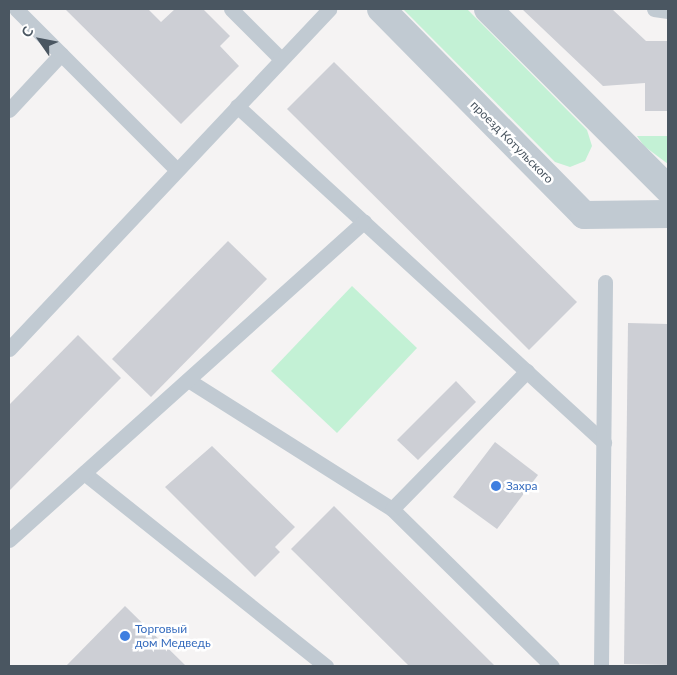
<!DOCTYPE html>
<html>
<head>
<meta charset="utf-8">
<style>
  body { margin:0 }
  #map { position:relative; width:677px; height:675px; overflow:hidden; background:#f5f3f3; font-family:Lato,sans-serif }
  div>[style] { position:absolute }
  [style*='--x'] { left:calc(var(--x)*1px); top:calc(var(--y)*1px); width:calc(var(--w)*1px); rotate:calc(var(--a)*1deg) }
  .green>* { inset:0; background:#c3f1d5 }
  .building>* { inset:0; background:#cdcfd5 }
  .service>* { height:15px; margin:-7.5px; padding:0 7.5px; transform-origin:7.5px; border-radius:7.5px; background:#c1cad2 }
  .tertiary>* { height:28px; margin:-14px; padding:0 14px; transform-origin:14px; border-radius:14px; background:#c1cad2 }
  .dots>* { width:14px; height:14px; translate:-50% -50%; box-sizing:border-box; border:2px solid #fff; border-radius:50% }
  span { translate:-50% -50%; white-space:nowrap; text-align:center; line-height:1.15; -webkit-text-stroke:5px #fff; paint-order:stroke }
  .street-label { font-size:12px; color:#4a5661 }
  .shop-label { font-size:12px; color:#366cbe }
  .left { translate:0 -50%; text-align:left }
  .frame { position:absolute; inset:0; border:10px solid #4a5661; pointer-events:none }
  .north { position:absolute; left:15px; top:15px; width:50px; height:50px; -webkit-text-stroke:4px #fff; paint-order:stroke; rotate:303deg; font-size:14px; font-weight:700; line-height:20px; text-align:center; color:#4a5661 }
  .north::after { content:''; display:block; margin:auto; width:18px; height:22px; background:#4a5661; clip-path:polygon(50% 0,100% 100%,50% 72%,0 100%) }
</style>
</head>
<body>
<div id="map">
  <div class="green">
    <i style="clip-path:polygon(403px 9px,467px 9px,587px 130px,592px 146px,585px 161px,570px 167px,555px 162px)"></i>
    <i style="clip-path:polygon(637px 136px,668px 136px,668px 164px,644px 146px)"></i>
    <i style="clip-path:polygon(352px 286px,417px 348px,337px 433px,271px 371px)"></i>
  </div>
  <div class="building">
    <i style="clip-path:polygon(65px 9px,148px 9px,161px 22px,175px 9px,203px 9px,230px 36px,220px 46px,239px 66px,181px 124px)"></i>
    <i style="clip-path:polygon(522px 9px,612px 9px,646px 41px,668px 41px,668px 111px,645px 111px,645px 83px,603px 86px)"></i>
    <i style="clip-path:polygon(334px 62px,577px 302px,529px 350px,287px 109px)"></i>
    <i style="clip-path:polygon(228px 241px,267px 279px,151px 397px,112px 359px)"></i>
    <i style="clip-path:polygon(628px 323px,668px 324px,668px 665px,624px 664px)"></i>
    <i style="clip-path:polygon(78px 335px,121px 378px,9px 491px,9px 405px)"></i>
    <i style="clip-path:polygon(456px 381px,476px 402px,418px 460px,397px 440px)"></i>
    <i style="clip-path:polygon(495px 442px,538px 475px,497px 529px,453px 497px)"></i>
    <i style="clip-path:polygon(212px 446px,295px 527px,275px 547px,280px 552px,255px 577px,165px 487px)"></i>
    <i style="clip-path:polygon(334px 506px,495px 666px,409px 666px,291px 549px)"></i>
    <i style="clip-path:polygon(125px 606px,186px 666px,66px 666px)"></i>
  </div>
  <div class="service">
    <i style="--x:16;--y:9;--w:64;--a:45"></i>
    <i style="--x:231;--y:9;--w:71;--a:45"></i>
    <i style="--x:654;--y:9;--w:14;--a:8"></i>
    <i style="--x:237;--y:106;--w:498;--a:42.5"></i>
    <i style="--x:9;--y:110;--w:76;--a:-47.1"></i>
    <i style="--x:61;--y:54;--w:164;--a:45"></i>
    <i style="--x:9;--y:349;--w:467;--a:-46.7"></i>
    <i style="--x:188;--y:380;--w:241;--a:32.3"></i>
    <i style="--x:392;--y:509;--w:224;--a:44.5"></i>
    <i style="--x:84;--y:473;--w:310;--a:38.6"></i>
    <i style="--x:392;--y:509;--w:193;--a:-45.6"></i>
    <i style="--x:9;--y:540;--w:477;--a:-41.9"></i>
    <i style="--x:601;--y:666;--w:384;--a:-89.4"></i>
  </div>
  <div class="tertiary">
    <i style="--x:381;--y:9;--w:289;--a:45.4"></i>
    <i style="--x:584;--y:215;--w:84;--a:-0.7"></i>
    <i style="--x:488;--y:9;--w:255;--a:45"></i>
  </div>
  <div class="dots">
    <i style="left:496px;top:486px;background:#3f7fe0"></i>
    <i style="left:125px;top:636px;background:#3f7fe0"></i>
  </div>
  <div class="street-label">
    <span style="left:512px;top:142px;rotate:45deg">проезд Котульского</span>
  </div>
  <div class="shop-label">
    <span class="left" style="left:506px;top:486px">Захра</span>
    <span class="left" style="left:135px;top:636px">Торговый<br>дом Медведь</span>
  </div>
  <div class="frame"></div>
  <div class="north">С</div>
</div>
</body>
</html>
